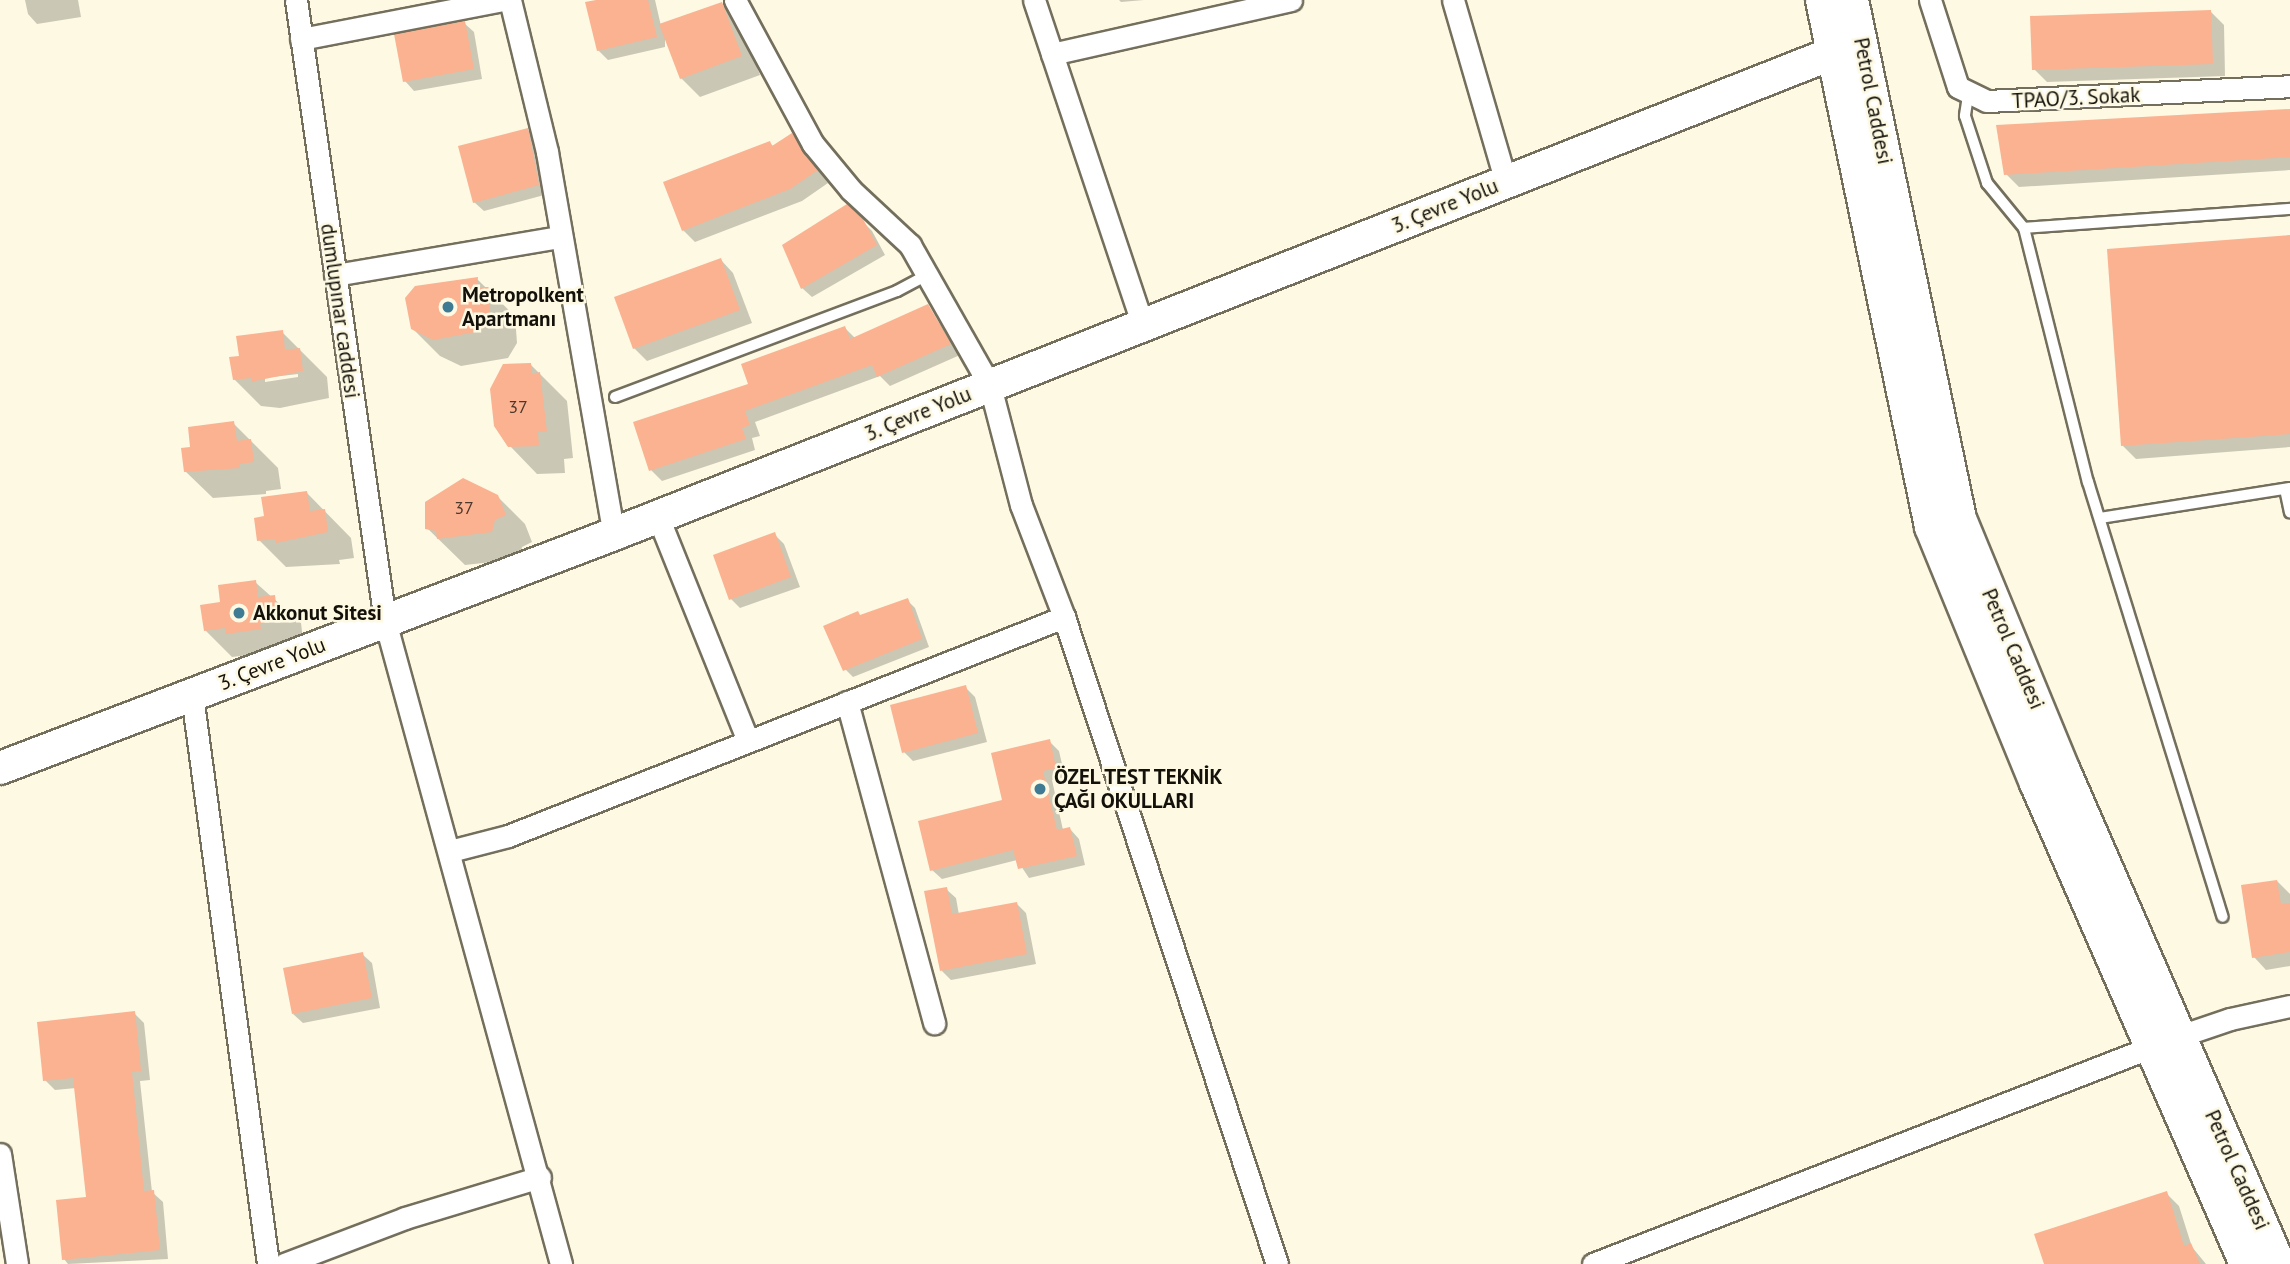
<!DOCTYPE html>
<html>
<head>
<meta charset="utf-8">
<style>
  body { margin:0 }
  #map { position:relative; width:2290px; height:1264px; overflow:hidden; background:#fdf9e3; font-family:"PT Sans",sans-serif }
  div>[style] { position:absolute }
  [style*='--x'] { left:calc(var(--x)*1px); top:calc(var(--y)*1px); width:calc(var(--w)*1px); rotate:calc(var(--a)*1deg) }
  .shadow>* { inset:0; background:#0003 }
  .building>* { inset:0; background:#fab291 }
  .roads { filter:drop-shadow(2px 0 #746f5d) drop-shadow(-2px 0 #746f5d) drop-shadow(0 2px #746f5d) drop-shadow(0 -2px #746f5d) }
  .lane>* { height:10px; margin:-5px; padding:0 5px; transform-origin:5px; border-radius:5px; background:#fff }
  .street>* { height:21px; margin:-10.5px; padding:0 10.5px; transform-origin:10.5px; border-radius:10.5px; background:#fff }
  .secondary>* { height:32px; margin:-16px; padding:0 16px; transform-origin:16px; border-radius:16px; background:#fff }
  .dots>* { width:19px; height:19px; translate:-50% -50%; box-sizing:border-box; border:4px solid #fdf9e3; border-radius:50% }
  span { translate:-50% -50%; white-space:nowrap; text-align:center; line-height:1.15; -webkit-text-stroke:5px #fdf9e3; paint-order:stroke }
  .number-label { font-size:18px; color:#4d392c }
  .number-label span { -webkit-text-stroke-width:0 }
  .street-label { font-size:21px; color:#13110a }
  .poi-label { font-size:21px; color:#13110a; font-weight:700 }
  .left { translate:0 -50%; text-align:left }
</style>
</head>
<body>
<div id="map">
  <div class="shadow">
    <i style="clip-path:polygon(25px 0,78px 0,81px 17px,37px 24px,28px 14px)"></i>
    <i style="clip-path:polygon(604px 0,655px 0,661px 26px,721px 4px,740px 23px,760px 75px,700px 97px,681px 78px,665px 35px,665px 47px,608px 60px,598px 50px)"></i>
    <i style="clip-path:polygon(1119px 0,1144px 0,1121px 2px)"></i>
    <i style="clip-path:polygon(2211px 12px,2224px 25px,2225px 76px,2047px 82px,2034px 69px)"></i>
    <i style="clip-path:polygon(464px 23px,474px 32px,482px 79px,414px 91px,405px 81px)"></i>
    <i style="clip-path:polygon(2290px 110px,2290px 170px,2019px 187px,2006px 174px)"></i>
    <i style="clip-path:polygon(527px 129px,537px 139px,548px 194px,484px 211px,474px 202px)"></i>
    <i style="clip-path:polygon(792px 135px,828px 183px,802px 201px,695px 242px,683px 230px,770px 143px,774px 147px)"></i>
    <i style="clip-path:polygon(847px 206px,872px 231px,885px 255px,812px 297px,802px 288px)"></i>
    <i style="clip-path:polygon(2290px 237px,2290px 447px,2136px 459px,2123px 446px)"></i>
    <i style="clip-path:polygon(721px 260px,733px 273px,752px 323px,647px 361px,634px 348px)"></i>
    <i style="clip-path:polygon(477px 279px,515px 316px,517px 343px,508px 358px,461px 366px,440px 356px,413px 329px)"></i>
    <i style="clip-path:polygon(928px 306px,960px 355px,890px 386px,880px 376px,755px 422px,760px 436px,752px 438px,755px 450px,662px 481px,651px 470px,751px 385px,845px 328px,856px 339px)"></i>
    <i style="clip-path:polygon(evenodd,282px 332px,327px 377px,329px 398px,280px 408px,261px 406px,234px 379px,241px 358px,282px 332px,298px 374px,298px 377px,265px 382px,265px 378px,298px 374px)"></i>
    <i style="clip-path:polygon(530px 364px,567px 401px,573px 458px,564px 459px,565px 473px,537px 474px,510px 446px)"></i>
    <i style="clip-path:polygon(233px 423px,278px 468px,281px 489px,266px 491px,266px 494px,213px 498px,185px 471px,192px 449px)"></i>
    <i style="clip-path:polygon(307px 493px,351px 538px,354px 558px,339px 560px,340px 564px,286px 567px,259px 540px,266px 518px)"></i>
    <i style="clip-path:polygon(497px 496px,525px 524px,532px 542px,522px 547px,519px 559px,465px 565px,427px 528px)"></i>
    <i style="clip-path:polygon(774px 534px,784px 544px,800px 587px,740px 608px,731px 599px)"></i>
    <i style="clip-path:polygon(255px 582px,301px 623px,304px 648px,255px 660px,249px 655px,232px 657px,205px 630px,222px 603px)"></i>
    <i style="clip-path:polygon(907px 600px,915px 608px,929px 647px,853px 677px,845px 669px)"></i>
    <i style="clip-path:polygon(965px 687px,975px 697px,987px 742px,913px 761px,904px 752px)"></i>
    <i style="clip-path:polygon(1049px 741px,1059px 751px,1065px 777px,1052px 780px,1063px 830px,1070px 829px,1079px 839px,1085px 865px,1029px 878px,1017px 860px,942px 879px,932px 870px,1004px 801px)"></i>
    <i style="clip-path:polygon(2277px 881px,2290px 894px,2290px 966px,2266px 970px,2254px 957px)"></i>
    <i style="clip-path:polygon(946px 889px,956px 898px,959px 915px,1016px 903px,1026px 913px,1036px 964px,951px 980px,942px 971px)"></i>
    <i style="clip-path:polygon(362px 954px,372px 963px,380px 1008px,303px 1023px,293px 1014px)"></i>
    <i style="clip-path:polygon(134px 1013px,144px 1023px,150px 1080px,140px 1081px,152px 1192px,163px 1202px,168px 1259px,68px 1264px,64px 1259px,88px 1199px,76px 1088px,55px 1090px,45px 1080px)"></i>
    <i style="clip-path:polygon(2166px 1193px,2179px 1206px,2192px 1247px,2206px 1264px,2046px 1264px)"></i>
  </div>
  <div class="building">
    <i style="clip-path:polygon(596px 0,648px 0,657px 37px,597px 51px,585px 2px)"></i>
    <i style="clip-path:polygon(722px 2px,742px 56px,680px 79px,659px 24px)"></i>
    <i style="clip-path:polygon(2211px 10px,2213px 64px,2032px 70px,2030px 16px)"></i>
    <i style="clip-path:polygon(465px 21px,474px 69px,403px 82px,394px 34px)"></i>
    <i style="clip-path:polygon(2290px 109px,2290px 157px,2004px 175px,1996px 125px)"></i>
    <i style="clip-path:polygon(528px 128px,539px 185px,473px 203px,458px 146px)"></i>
    <i style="clip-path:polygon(792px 133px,818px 170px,790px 189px,682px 231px,663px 182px,770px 141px,772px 146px)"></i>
    <i style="clip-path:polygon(847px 204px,863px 219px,877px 245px,801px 289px,782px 245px)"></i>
    <i style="clip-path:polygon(2290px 235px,2290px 434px,2121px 446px,2107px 249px)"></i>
    <i style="clip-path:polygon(721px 258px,740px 310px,633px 349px,614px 297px)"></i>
    <i style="clip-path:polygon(478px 277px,477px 287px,489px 287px,490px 316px,481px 331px,433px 340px,411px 329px,405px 298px,415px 286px)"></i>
    <i style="clip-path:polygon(928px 304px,951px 344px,877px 377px,872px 365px,745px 411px,750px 425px,742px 428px,746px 439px,649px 471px,633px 422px,748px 384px,741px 364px,845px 326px,850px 339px)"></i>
    <i style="clip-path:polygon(283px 330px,285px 350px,300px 348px,303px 371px,251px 382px,251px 378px,233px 380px,229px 357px,239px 356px,236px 336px)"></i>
    <i style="clip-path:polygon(531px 363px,532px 374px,540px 372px,547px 432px,538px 432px,539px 446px,508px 447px,494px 426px,490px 389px,503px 364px)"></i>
    <i style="clip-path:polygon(234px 421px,237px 441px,251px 439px,254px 462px,240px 464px,240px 468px,184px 472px,181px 448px,190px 447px,188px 427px)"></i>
    <i style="clip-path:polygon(463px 478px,498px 495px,506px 515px,495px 520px,492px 532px,437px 539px,436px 531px,425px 529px,425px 502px)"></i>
    <i style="clip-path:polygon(307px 491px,310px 511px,325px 509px,328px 532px,276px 543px,275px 539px,257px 541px,254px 518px,264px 516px,261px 497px)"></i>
    <i style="clip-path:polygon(775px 532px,791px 577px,729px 600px,713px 555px)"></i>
    <i style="clip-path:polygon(256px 580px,258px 597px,275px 595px,278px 621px,260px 623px,261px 629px,226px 634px,225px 628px,204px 631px,200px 605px,220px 602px,218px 585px)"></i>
    <i style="clip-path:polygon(908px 598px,922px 639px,843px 671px,823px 626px,858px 611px,860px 615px)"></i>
    <i style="clip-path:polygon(966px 685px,978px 733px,902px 753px,890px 705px)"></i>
    <i style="clip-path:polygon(1050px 739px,1056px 768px,1043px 771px,1057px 830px,1070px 827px,1077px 856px,1018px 869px,1013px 850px,930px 871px,918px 821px,1002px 800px,991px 753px)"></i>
    <i style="clip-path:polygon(2277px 880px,2281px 904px,2290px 903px,2290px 952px,2252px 958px,2241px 885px)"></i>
    <i style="clip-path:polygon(947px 887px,952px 914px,1017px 902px,1027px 954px,940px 971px,924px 891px)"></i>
    <i style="clip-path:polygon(363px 952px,372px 998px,292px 1014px,283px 968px)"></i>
    <i style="clip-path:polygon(135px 1011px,141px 1071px,132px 1072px,144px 1191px,154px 1190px,160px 1250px,62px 1260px,56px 1200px,86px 1197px,73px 1078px,43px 1081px,37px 1022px)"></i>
    <i style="clip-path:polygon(2167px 1191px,2184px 1246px,2191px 1243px,2200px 1264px,2044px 1264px,2034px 1234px)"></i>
  </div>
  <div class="roads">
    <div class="lane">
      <i style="--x:1968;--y:96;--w:20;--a:99"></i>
      <i style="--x:1965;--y:116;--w:71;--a:71.8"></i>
      <i style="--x:1987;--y:183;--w:58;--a:50.6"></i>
      <i style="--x:2024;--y:228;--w:262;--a:75.9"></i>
      <i style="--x:2088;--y:482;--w:455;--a:72.8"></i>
      <i style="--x:2024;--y:228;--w:267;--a:-4.1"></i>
      <i style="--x:615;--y:397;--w:301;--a:-20.6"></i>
      <i style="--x:897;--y:291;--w:34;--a:-28"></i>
      <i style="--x:2285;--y:489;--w:24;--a:78"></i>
      <i style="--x:2100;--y:518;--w:192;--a:-9"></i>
    </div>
    <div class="street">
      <i style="--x:296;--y:0;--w:627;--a:81.84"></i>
      <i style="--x:385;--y:621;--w:667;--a:74.69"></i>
      <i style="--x:510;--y:0;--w:156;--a:76.3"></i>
      <i style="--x:547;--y:152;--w:388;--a:80.1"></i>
      <i style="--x:735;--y:0;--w:164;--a:61.6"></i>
      <i style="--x:813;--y:144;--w:60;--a:50.4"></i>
      <i style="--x:851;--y:190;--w:81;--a:43"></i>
      <i style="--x:910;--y:245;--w:162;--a:60.4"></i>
      <i style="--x:990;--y:386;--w:123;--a:75.4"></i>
      <i style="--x:1021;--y:505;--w:120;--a:69"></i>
      <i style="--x:1064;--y:617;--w:681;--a:71.78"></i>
      <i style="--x:1034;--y:0;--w:343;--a:71.5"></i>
      <i style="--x:1453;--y:0;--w:190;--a:73.8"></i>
      <i style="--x:1930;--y:0;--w:91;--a:72.2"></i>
      <i style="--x:1958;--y:87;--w:32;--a:26"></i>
      <i style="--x:1987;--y:101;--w:303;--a:-2.8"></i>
      <i style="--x:301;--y:39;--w:206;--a:-10.9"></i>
      <i style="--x:1052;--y:54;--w:245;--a:-12.7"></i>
      <i style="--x:335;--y:275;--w:228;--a:-9.6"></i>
      <i style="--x:658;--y:517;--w:241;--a:68.1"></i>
      <i style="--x:192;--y:695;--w:574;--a:82.39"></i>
      <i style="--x:847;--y:702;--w:333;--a:74.8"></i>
      <i style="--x:450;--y:851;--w:60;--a:-14.5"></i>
      <i style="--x:508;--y:836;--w:598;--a:-21.5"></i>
      <i style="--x:0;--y:1154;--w:111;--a:81.2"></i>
      <i style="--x:284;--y:1264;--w:129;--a:-20.8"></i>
      <i style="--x:405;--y:1218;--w:141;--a:-16.9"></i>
      <i style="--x:1593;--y:1264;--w:627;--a:-21.24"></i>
      <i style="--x:2177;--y:1037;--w:56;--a:-18.8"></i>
      <i style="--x:2230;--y:1019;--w:61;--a:-12.2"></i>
    </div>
    <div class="secondary">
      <i style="--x:1822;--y:0;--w:538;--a:78.31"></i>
      <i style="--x:1931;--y:527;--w:277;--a:67.7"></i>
      <i style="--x:2036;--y:783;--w:525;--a:66.41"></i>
      <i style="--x:1852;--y:0;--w:530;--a:78.24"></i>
      <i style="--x:1960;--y:519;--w:273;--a:67.6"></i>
      <i style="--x:2064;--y:771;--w:538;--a:66.44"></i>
      <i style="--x:0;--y:768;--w:657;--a:-20.86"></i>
      <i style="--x:614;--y:534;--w:1310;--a:-21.53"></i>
    </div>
  </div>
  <div class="dots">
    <i style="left:448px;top:307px;background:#3f7c93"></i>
    <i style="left:239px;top:613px;background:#3f7c93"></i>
    <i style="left:1040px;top:789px;background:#3f7c93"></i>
  </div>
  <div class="number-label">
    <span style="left:518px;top:407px">37</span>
    <span style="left:464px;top:508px">37</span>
  </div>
  <div class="street-label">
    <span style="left:2076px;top:98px;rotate:-3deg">TPAO/3. Sokak</span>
    <span style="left:1873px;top:101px;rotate:79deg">Petrol Caddesi</span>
    <span style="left:1445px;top:206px;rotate:-22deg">3. Çevre Yolu</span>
    <span style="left:340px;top:311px;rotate:82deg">dumlupınar caddesi</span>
    <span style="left:918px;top:414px;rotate:-22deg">3. Çevre Yolu</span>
    <span style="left:2013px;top:649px;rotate:67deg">Petrol Caddesi</span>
    <span style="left:272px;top:664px;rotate:-21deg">3. Çevre Yolu</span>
    <span style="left:2237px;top:1170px;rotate:66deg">Petrol Caddesi</span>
  </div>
  <div class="poi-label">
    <span class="left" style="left:462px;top:307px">Metropolkent<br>Apartmanı</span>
    <span class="left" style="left:253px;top:613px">Akkonut Sitesi</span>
    <span class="left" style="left:1054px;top:789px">ÖZEL TEST TEKNİK<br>ÇAĞI OKULLARI</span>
  </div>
</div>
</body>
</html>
